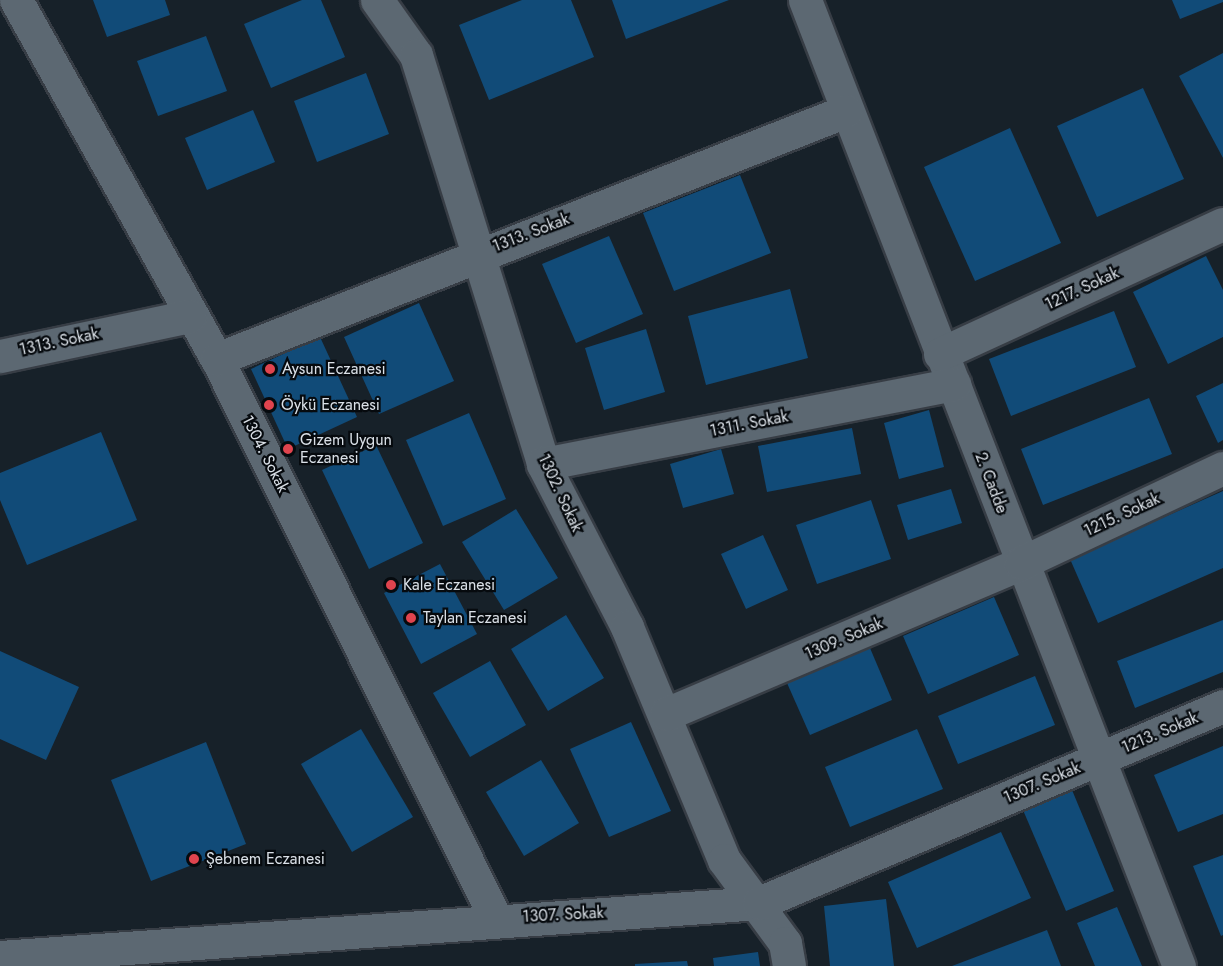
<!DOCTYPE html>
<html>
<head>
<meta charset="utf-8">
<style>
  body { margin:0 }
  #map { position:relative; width:1223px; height:966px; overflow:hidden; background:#172129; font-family:Jost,sans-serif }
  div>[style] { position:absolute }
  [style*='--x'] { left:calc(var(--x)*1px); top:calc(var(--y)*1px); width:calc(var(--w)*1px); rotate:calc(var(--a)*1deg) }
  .building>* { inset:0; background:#114b78 }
  .roads { filter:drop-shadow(2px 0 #373d45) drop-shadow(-2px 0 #373d45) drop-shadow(0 2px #373d45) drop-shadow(0 -2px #373d45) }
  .street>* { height:33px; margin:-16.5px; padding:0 16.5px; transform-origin:16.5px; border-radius:16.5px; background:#5c6872 }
  .dots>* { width:16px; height:16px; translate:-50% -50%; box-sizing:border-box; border:3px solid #060a0e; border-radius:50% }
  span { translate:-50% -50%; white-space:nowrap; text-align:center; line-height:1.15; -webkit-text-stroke:4.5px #060a0e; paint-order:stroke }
  .street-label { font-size:16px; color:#dae0e7 }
  .poi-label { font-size:16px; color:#dae0e7 }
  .left { translate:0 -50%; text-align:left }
</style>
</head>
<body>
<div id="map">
  <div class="building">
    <i style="clip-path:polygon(93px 0,165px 0,170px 15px,107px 37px)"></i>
    <i style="clip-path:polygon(302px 0,321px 0,345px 57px,271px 88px,244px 24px)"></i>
    <i style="clip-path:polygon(522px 0,571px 0,594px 57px,489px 100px,459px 25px)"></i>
    <i style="clip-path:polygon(612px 0,729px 0,626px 39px)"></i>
    <i style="clip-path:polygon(1172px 0,1223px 0,1223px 2px,1180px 19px)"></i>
    <i style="clip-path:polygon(206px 36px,227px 91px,158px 116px,137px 61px)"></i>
    <i style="clip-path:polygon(1223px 53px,1223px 158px,1179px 76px)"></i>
    <i style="clip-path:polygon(366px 73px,389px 134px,317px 162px,294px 101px)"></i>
    <i style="clip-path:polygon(1143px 88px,1184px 179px,1097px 217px,1057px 126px)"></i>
    <i style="clip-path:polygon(253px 110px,275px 162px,207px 190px,185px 138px)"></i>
    <i style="clip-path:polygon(1010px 128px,1061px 243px,975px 281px,924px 167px)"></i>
    <i style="clip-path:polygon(740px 175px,771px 253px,674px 291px,643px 213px)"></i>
    <i style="clip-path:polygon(609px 236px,643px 314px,576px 343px,542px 264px)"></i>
    <i style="clip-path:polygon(1206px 256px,1223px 290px,1223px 337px,1168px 364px,1133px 292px)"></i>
    <i style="clip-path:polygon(790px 289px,808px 358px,706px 385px,688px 316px)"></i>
    <i style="clip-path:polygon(419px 303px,454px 381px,379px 414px,344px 337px)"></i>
    <i style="clip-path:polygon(1114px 311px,1136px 367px,1011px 416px,989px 359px)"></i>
    <i style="clip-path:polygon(646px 329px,665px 392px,604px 410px,585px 348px)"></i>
    <i style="clip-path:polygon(320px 337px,357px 417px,288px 449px,251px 369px)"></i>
    <i style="clip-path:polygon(1223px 383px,1223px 440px,1218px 443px,1196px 396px)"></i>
    <i style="clip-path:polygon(1149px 398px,1172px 454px,1043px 505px,1021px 449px)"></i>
    <i style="clip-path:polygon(929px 410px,944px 467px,899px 479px,884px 423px)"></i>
    <i style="clip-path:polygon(469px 413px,506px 499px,443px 526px,406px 440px)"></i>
    <i style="clip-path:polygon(852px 428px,861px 474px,767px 492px,758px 446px)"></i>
    <i style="clip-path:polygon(101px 432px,137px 520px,27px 565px,0 500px,0 473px)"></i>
    <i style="clip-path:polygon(376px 445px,423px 543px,369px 569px,322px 470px)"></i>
    <i style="clip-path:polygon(721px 449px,734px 494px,683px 508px,670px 464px)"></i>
    <i style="clip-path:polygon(951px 489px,962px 523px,908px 540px,897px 505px)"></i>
    <i style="clip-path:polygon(1223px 491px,1223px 568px,1098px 623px,1070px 559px)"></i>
    <i style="clip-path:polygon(871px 500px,891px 559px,817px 584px,796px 525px)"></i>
    <i style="clip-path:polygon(516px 509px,558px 578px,504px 610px,462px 542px)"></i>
    <i style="clip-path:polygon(763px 535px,788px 590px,746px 609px,721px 554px)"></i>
    <i style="clip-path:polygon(440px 564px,477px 634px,421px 664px,384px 593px)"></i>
    <i style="clip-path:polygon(994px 597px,1019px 655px,928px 694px,903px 636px)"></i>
    <i style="clip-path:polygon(566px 615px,604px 678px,548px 711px,511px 649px)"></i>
    <i style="clip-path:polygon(1223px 620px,1223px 672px,1135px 708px,1117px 661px)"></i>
    <i style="clip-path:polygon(870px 648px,892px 700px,810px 735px,787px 683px)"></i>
    <i style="clip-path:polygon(0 651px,79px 687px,46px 760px,0 739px)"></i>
    <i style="clip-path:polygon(490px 661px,526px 725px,470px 757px,433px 693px)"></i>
    <i style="clip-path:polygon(1035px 676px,1055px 725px,958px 764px,938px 716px)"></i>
    <i style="clip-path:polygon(631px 722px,671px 811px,609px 837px,570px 749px)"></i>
    <i style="clip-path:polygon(361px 729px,413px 817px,352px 852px,301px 764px)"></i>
    <i style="clip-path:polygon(917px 729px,943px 789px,850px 827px,825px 767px)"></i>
    <i style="clip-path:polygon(206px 742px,246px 844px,151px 881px,111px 780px)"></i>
    <i style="clip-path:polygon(1223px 746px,1223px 814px,1178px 832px,1154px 775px)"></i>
    <i style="clip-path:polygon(541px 760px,579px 823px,524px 856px,486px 792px)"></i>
    <i style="clip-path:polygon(1072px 790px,1114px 891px,1066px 911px,1023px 810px)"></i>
    <i style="clip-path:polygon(1001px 832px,1031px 898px,917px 948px,888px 882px)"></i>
    <i style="clip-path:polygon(1223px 855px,1223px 935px,1221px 936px,1193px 866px)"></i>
    <i style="clip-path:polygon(886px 899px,894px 966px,830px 966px,824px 906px)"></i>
    <i style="clip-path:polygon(1117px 907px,1142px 966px,1095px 966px,1077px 923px)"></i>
    <i style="clip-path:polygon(1047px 930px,1061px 966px,952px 966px)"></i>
    <i style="clip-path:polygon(758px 952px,760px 966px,714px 966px,713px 958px)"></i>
    <i style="clip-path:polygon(687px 961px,688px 966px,635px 966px,635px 964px)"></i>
  </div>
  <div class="roads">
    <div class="street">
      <i style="--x:16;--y:0;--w:411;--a:60.8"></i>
      <i style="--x:217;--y:359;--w:626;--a:63.52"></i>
      <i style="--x:377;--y:0;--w:67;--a:54.7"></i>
      <i style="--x:416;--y:55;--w:428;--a:72.7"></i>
      <i style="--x:543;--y:464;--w:183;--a:62.7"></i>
      <i style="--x:627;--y:627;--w:252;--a:67.4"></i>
      <i style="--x:724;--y:860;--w:103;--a:53.7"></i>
      <i style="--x:785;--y:943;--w:23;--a:80"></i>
      <i style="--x:805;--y:0;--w:1036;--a:68.84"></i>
      <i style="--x:940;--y:354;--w:311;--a:-24.7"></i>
      <i style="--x:0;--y:356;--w:194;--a:-11.9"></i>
      <i style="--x:217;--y:359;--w:676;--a:-21.52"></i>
      <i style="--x:543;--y:464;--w:419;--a:-11"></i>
      <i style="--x:666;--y:714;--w:386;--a:-23"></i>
      <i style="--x:1021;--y:563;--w:223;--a:-25.2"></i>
      <i style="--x:0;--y:957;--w:761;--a:-4.07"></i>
      <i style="--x:759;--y:903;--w:504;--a:-23"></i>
    </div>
  </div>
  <div class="dots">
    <i style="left:270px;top:369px;background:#e0444e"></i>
    <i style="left:269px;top:405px;background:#e0444e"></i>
    <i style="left:288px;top:449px;background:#e0444e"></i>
    <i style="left:391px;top:585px;background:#e0444e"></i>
    <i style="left:411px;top:618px;background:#e0444e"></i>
    <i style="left:194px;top:859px;background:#e0444e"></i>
  </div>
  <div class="street-label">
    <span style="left:531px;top:233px;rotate:-21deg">1313. Sokak</span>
    <span style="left:1082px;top:289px;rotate:-25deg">1217. Sokak</span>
    <span style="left:59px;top:342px;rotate:-12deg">1313. Sokak</span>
    <span style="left:749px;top:424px;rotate:-11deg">1311. Sokak</span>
    <span style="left:265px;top:454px;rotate:63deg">1304. Sokak</span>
    <span style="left:991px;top:483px;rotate:69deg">2. Cadde</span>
    <span style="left:560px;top:493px;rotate:65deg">1302. Sokak</span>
    <span style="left:1122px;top:515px;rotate:-25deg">1215. Sokak</span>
    <span style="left:844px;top:639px;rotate:-23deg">1309. Sokak</span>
    <span style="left:1160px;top:733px;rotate:-23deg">1213. Sokak</span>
    <span style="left:1042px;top:783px;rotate:-23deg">1307. Sokak</span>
    <span style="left:563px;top:915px;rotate:-3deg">1307. Sokak</span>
  </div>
  <div class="poi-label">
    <span class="left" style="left:282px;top:369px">Aysun Eczanesi</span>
    <span class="left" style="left:281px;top:405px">Öykü Eczanesi</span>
    <span class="left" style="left:300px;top:449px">Gizem Uygun<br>Eczanesi</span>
    <span class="left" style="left:403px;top:585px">Kale Eczanesi</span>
    <span class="left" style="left:423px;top:618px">Taylan Eczanesi</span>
    <span class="left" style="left:206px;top:859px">Şebnem Eczanesi</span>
  </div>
</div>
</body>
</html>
